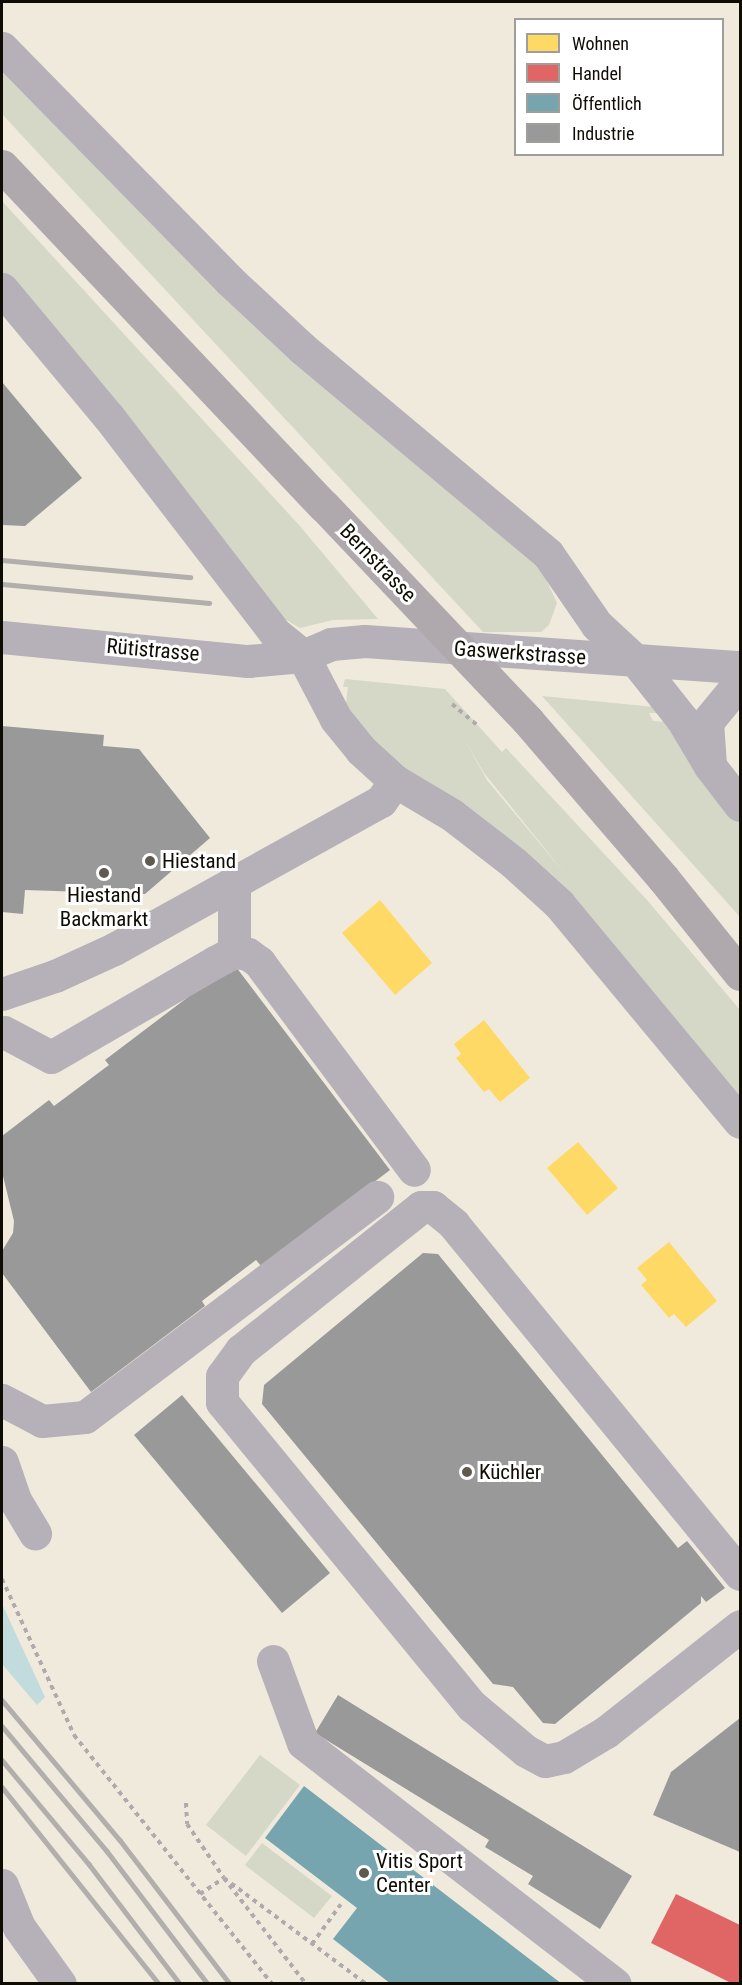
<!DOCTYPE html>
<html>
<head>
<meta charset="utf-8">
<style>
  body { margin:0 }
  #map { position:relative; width:742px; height:1985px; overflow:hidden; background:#f0eadc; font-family:"Roboto Condensed",sans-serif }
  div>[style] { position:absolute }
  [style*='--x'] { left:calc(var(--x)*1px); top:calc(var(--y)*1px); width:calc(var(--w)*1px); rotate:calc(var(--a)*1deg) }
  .green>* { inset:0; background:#d5d8c7 }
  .water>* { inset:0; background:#c2dbdd }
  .homes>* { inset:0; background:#ffd966 }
  .shops>* { inset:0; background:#e06666 }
  .public>* { inset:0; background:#76a5af }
  .industry>* { inset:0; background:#999 }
  .path>* { height:4px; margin-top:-2px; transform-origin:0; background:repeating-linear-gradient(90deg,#afaaac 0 4.5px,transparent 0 9px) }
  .minor>* { height:33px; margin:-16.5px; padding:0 16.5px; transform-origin:16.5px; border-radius:16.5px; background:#b6b1b8 }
  .major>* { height:33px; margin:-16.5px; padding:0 16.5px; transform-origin:16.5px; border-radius:16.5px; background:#afa9ae }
  .rail>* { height:4.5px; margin:-2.25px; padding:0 2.25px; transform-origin:2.25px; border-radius:2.25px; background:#b2aeac }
  .major-bridge>* { height:33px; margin:-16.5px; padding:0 16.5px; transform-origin:16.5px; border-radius:16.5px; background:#afa9ae }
  .dots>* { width:16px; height:16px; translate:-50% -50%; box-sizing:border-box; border:3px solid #fff; border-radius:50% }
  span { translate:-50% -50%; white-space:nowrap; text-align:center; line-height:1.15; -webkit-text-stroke:6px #fff; paint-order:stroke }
  .street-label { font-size:21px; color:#0f0c04 }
  .poi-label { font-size:21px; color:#0f0c04 }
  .left { translate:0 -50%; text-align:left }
  .frame { position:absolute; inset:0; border:3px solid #0f0c04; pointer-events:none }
  .legend { position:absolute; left:514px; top:18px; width:210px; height:138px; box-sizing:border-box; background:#fff; border:2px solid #9f9e9b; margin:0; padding:8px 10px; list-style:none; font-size:18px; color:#0f0c04 }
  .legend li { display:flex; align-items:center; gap:12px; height:30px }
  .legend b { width:30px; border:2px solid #9f9e9b }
</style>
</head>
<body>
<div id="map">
  <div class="green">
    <i style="clip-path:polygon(2px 66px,538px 562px,557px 603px,549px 625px,541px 632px,483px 632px,2px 114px)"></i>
    <i style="clip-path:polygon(2px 201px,299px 525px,378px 619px,333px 620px,300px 628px,280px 616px,2px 272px)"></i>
    <i style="clip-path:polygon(evenodd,345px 679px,445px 689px,502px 752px,506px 748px,647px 900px,740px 1010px,740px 1101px,402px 771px,361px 727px,346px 703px,348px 687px,343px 687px,345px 679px,464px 739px,484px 773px,566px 875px,487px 780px,464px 739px)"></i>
    <i style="clip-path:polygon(542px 696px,655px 707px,659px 713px,649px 713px,653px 721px,667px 722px,740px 816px,740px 917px)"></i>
    <i style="clip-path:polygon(260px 1755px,300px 1785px,246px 1856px,206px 1825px)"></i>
    <i style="clip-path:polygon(262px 1843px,332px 1896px,314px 1918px,245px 1865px)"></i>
  </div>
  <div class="water">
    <i style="clip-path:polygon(2px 1604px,45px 1697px,37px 1705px,2px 1664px)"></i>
  </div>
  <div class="homes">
    <i style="clip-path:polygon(380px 900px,432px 963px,395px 995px,342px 933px)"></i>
    <i style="clip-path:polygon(484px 1020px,530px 1078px,500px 1102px,489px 1089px,484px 1092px,456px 1058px,461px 1054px,454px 1044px)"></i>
    <i style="clip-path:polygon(578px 1142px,618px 1188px,587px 1215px,547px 1168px)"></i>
    <i style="clip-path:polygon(669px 1242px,717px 1301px,686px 1327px,674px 1314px,669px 1318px,641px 1285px,647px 1280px,637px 1268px)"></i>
  </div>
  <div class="shops">
    <i style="clip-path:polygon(676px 1894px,740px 1925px,740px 1984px,733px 1984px,651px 1943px)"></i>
  </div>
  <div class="public">
    <i style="clip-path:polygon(304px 1786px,562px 1984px,391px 1984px,333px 1939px,357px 1908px,265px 1838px)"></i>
  </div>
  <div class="industry">
    <i style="clip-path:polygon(2px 382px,82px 478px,25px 526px,2px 525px)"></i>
    <i style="clip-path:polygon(2px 726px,104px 735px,103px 746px,139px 749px,210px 838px,145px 894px,25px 890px,23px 914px,2px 912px)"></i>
    <i style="clip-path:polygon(233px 963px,390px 1170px,262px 1267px,256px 1260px,202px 1301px,205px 1306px,91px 1392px,2px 1273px,2px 1251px,13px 1233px,14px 1221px,2px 1172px,2px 1136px,49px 1100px,54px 1106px,109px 1065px,105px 1060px)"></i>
    <i style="clip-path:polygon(423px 1253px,438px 1254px,678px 1548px,687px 1541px,725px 1588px,706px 1602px,701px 1596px,701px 1603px,555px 1724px,543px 1723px,513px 1687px,493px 1684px,262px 1404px,264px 1385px)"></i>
    <i style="clip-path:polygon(182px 1395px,330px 1573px,282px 1613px,134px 1435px)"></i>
    <i style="clip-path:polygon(338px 1695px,632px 1876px,600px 1929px,528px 1884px,533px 1876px,485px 1847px,489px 1840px,315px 1733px)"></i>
    <i style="clip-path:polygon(740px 1718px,740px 1852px,653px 1815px,671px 1772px)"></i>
  </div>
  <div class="path">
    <i style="--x:452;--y:704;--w:35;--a:40"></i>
    <i style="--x:2;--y:1579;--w:172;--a:65.2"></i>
    <i style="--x:74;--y:1735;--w:318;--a:51.5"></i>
    <i style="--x:186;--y:1803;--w:21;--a:87"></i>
    <i style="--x:187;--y:1824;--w:65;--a:55.6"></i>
    <i style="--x:224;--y:1878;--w:177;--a:36.7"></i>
    <i style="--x:200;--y:1894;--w:29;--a:-34"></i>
    <i style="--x:224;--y:1878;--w:134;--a:52.3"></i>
    <i style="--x:312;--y:1944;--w:49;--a:-54.1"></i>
  </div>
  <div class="minor">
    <i style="--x:2;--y:48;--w:325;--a:45.6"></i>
    <i style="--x:229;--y:280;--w:101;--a:43"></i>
    <i style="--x:303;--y:349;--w:319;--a:39.9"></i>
    <i style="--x:548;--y:554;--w:86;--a:55.4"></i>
    <i style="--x:597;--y:625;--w:53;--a:42.7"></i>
    <i style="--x:636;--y:661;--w:74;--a:51.6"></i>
    <i style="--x:682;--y:719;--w:55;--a:59.2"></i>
    <i style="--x:710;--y:766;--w:49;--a:52.4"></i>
    <i style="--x:2;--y:289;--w:165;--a:50.2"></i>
    <i style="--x:108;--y:416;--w:274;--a:52.4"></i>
    <i style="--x:275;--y:633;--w:36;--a:39"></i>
    <i style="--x:303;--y:656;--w:71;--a:62.4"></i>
    <i style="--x:336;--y:719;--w:40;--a:51"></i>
    <i style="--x:361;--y:750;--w:46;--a:42.4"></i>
    <i style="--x:395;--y:781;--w:66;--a:30.8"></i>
    <i style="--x:452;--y:815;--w:78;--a:37.7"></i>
    <i style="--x:514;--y:863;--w:61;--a:42.3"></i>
    <i style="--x:559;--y:904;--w:283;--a:50.3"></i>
    <i style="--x:2;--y:637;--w:247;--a:5.6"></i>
    <i style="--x:248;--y:661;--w:55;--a:-5.2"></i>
    <i style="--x:303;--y:656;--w:30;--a:-23"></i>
    <i style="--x:331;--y:644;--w:34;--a:-5"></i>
    <i style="--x:365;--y:641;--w:376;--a:4"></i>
    <i style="--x:710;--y:764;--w:42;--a:-94.1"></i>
    <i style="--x:707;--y:722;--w:52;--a:-50.5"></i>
    <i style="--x:234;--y:952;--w:71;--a:-90"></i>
    <i style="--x:2;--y:994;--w:56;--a:-18.8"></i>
    <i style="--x:55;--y:976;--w:65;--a:-24.6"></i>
    <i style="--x:114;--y:949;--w:305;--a:-29"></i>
    <i style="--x:381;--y:801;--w:24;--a:-55"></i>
    <i style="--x:4;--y:1032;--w:53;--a:28"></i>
    <i style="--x:51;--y:1057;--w:190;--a:-30.1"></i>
    <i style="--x:215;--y:962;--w:21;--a:-28"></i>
    <i style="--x:234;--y:952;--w:14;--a:8"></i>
    <i style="--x:248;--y:954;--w:14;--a:36"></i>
    <i style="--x:259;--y:962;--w:259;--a:53.3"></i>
    <i style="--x:2;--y:1400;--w:45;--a:27.7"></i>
    <i style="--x:42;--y:1421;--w:43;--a:-5.3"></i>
    <i style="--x:85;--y:1417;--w:366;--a:-37"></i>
    <i style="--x:2;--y:1462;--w:40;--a:71.1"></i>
    <i style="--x:15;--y:1500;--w:39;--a:59"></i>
    <i style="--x:740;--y:1574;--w:452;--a:-129.3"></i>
    <i style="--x:454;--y:1224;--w:27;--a:-141"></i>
    <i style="--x:433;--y:1207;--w:12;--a:180"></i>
    <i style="--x:421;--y:1207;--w:230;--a:141.5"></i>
    <i style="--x:241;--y:1350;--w:32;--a:126"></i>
    <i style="--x:222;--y:1376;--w:26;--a:90"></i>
    <i style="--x:222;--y:1402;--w:394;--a:50.6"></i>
    <i style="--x:472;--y:1706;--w:70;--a:39.8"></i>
    <i style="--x:526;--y:1751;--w:21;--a:28"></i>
    <i style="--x:545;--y:1761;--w:19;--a:-12"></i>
    <i style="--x:564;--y:1757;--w:49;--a:-30.8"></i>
    <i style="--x:606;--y:1732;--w:171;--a:-38.3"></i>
    <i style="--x:273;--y:1661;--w:87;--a:69.9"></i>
    <i style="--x:303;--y:1743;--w:394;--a:37.7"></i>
    <i style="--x:2;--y:1885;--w:45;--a:68"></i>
    <i style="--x:19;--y:1927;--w:70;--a:54.3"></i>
  </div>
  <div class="major">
    <i style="--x:2;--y:166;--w:468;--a:46.6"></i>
    <i style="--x:663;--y:878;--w:123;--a:51.3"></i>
  </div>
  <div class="rail">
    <i style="--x:2;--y:560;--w:189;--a:5.2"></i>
    <i style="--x:2;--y:584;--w:208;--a:5.2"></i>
    <i style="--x:2;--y:1700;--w:183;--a:49.9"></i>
    <i style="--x:120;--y:1840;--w:181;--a:52.6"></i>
    <i style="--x:2;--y:1726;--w:163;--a:50"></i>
    <i style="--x:107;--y:1851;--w:167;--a:52.8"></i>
    <i style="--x:2;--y:1760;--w:136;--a:50.1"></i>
    <i style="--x:89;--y:1864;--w:151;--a:52.8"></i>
    <i style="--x:2;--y:1787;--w:252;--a:51.4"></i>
  </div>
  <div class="major-bridge">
    <i style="--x:324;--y:506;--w:296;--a:46.5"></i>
    <i style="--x:528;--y:721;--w:207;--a:49.3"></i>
  </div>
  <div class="dots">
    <i style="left:150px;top:861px;background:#5e5a50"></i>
    <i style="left:104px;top:873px;background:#5e5a50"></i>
    <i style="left:467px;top:1472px;background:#5e5a50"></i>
    <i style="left:364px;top:1873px;background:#5e5a50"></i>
  </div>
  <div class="street-label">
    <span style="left:378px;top:563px;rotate:46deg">Bernstrasse</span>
    <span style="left:153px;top:650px;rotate:5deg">Rütistrasse</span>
    <span style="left:520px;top:653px;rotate:4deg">Gaswerkstrasse</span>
  </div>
  <div class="poi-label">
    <span class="left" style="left:162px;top:861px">Hiestand</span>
    <span style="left:104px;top:907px">Hiestand<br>Backmarkt</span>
    <span class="left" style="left:479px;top:1472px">Küchler</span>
    <span class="left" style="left:376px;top:1873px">Vitis Sport<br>Center</span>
  </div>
  <div class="frame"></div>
  <ul class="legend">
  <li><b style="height:16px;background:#ffd966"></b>Wohnen</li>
  <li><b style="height:16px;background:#e06666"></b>Handel</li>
  <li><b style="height:16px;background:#76a5af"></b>Öffentlich</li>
  <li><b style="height:16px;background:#999"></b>Industrie</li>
  </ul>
</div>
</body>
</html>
